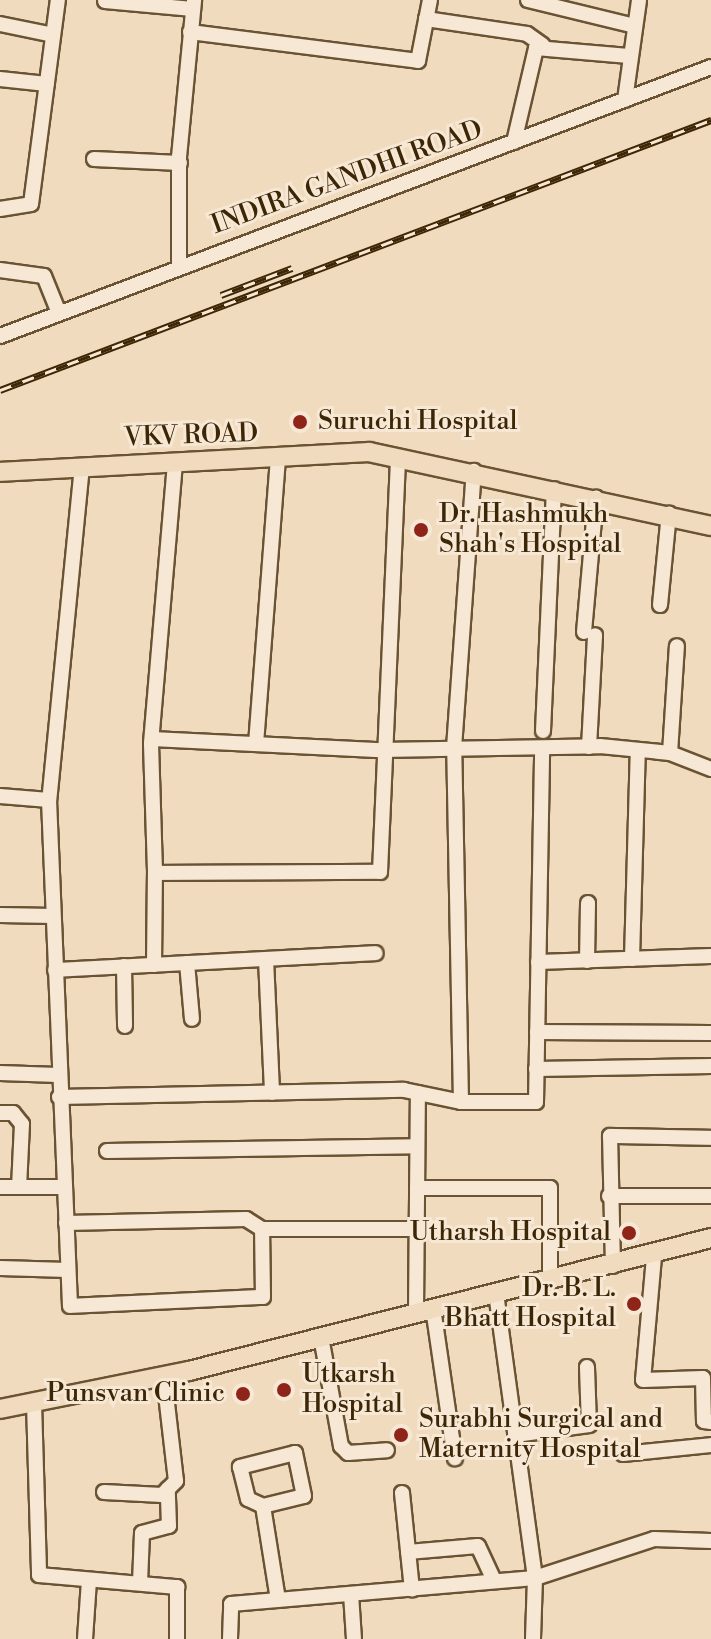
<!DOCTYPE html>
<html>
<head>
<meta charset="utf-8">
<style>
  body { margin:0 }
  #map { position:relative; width:711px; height:1639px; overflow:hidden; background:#f1dbbe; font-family:"Libre Bodoni",serif }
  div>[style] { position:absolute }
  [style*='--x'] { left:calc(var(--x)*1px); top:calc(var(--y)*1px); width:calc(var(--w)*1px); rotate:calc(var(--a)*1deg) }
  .roads { filter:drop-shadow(2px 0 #6a5333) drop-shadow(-2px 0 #6a5333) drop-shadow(0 2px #6a5333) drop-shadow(0 -2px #6a5333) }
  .minor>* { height:14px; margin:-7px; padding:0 7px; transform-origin:7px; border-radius:7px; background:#f6e8d5 }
  .major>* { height:18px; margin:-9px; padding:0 9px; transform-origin:9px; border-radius:9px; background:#f1dbbe }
  .rail>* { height:7px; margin-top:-3.5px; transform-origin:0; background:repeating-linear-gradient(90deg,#f6e8d5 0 12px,#3d2605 0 24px); box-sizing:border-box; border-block:2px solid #3d2605 }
  .dots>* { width:22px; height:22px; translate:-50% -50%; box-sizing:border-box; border:4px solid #f6e8d5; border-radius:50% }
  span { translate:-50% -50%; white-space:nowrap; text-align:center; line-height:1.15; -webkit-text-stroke:6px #f6e8d5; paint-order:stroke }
  .street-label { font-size:26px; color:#3d2605 }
  .poi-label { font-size:26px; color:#3d2605 }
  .left { translate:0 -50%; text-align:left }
  .right { translate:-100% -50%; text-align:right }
</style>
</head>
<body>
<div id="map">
  <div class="roads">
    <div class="minor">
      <i style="--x:528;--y:0;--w:110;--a:13.7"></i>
      <i style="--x:105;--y:1;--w:88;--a:5.2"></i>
      <i style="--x:426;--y:19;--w:102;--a:8.4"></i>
      <i style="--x:527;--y:34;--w:19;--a:35"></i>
      <i style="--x:0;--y:24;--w:54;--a:11.7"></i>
      <i style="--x:190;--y:32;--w:230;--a:7.2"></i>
      <i style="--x:418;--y:61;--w:62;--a:-78.9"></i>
      <i style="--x:0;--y:79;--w:47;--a:6.1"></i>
      <i style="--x:625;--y:100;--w:101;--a:-82"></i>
      <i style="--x:514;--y:142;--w:97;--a:-76.8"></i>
      <i style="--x:536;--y:48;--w:93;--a:4.9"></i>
      <i style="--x:94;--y:159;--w:86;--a:2.7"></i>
      <i style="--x:0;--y:209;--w:31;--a:-9"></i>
      <i style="--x:31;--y:204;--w:206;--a:-82.5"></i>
      <i style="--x:179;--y:266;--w:109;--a:-90"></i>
      <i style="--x:179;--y:157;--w:158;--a:-84.5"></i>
      <i style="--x:0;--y:270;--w:44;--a:7.8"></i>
      <i style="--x:44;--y:276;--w:40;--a:68"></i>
      <i style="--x:0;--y:336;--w:760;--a:-20.72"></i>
      <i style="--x:175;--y:463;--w:282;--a:94.9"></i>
      <i style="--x:151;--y:744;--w:129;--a:88.2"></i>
      <i style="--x:155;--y:873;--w:225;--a:-0.3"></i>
      <i style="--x:380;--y:872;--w:415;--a:-87.5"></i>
      <i style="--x:82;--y:466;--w:336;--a:95.6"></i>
      <i style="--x:49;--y:800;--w:506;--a:87.62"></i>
      <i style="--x:70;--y:1306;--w:193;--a:-2.7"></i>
      <i style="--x:263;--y:1297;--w:68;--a:-90.8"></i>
      <i style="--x:660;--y:605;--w:92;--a:-84.4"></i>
      <i style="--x:584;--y:632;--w:135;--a:-84.9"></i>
      <i style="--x:543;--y:731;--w:242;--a:-87.4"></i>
      <i style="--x:152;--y:739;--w:229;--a:2.8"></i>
      <i style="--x:381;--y:750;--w:219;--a:-1"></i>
      <i style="--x:600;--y:746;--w:70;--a:5.7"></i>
      <i style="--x:670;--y:753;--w:44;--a:21.3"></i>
      <i style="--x:256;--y:744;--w:287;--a:-85.6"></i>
      <i style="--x:589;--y:747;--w:112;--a:-86.9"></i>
      <i style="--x:670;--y:753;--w:107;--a:-86.3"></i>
      <i style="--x:0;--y:796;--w:49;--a:4.7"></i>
      <i style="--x:0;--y:915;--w:53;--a:1.1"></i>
      <i style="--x:266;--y:959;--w:134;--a:87.4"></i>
      <i style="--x:632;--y:959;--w:209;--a:-88.4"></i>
      <i style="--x:587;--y:961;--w:58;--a:-89"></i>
      <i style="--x:538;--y:962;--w:173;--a:-2"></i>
      <i style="--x:187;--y:963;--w:56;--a:84.9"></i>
      <i style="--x:154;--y:965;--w:92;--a:-89.4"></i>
      <i style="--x:124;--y:966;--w:60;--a:89"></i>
      <i style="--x:55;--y:970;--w:321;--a:-3"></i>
      <i style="--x:537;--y:1032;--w:174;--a:0.3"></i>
      <i style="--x:536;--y:1069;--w:175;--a:-1"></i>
      <i style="--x:0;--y:1073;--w:58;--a:2"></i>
      <i style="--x:59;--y:1097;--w:345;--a:-1.2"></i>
      <i style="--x:404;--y:1090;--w:58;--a:11.9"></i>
      <i style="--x:461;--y:1102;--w:75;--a:0"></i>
      <i style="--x:536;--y:1102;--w:354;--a:-89"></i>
      <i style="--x:461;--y:1102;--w:354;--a:-91.1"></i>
      <i style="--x:454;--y:748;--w:278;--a:-85.9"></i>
      <i style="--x:0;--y:1113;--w:13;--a:0"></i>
      <i style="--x:13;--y:1113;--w:14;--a:51"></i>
      <i style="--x:22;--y:1124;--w:63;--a:92.7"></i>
      <i style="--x:107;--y:1151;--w:310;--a:-0.9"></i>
      <i style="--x:0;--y:1187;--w:64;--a:0"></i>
      <i style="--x:417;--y:1188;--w:133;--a:0"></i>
      <i style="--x:550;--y:1188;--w:93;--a:90"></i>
      <i style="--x:609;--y:1196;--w:102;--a:0"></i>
      <i style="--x:66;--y:1223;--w:180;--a:-1.3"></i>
      <i style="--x:246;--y:1219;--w:19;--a:32"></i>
      <i style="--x:262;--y:1229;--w:155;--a:0"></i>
      <i style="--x:654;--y:1257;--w:123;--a:95.1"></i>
      <i style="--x:643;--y:1380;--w:60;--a:-1.9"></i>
      <i style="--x:703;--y:1378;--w:43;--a:88.7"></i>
      <i style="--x:704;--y:1421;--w:7;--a:8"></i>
      <i style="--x:613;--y:1266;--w:130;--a:-91.3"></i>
      <i style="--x:610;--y:1136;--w:101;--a:1.1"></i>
      <i style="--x:0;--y:1268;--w:68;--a:1.7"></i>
      <i style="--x:496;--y:1293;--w:288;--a:82.2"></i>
      <i style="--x:535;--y:1578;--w:61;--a:91.9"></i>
      <i style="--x:433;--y:1308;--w:152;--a:81.7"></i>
      <i style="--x:416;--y:1312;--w:219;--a:-89.5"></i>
      <i style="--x:321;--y:1337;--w:111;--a:79.6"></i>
      <i style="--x:341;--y:1446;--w:10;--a:45"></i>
      <i style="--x:348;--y:1453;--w:39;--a:-4"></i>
      <i style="--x:34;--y:1403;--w:172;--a:88.3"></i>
      <i style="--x:39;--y:1575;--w:139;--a:5"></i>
      <i style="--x:177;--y:1587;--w:52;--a:90"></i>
      <i style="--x:515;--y:1435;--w:75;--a:-7.7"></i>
      <i style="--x:589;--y:1425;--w:58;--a:-92"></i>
      <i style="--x:623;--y:1454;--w:88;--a:-5.8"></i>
      <i style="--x:104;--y:1492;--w:58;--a:3"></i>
      <i style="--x:162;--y:1495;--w:20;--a:-45"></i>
      <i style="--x:176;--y:1481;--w:105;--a:-96.6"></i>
      <i style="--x:402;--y:1493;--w:97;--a:84.1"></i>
      <i style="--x:263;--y:1506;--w:42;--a:-13.7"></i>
      <i style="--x:304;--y:1496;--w:44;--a:-101.8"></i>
      <i style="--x:295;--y:1453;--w:57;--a:165.7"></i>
      <i style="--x:240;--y:1467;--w:33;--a:76"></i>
      <i style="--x:248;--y:1499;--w:17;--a:25"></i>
      <i style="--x:263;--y:1506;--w:95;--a:80.9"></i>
      <i style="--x:408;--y:1552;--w:70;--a:-4.9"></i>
      <i style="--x:478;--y:1546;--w:38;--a:65"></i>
      <i style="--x:140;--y:1583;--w:50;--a:-87.7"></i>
      <i style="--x:142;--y:1533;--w:28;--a:-15"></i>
      <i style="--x:169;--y:1526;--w:37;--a:-92"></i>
      <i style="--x:351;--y:1594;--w:45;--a:86.2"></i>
      <i style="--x:85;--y:1639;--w:59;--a:-86.1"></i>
      <i style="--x:230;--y:1639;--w:35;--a:-88"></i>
      <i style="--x:231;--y:1604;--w:305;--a:-4.9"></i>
      <i style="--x:535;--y:1578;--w:125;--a:-18.1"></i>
      <i style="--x:654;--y:1539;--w:57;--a:2"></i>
    </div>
    <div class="major">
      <i style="--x:0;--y:472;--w:370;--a:-3.1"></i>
      <i style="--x:369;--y:452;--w:350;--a:12.2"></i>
      <i style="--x:0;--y:1409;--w:193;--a:-11.4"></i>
      <i style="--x:189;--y:1371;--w:539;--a:-14.29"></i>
    </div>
  </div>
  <div class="rail">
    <i style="--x:221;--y:295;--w:76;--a:-20.8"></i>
    <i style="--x:0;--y:390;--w:761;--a:-20.79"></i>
  </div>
  <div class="dots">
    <i style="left:300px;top:422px;background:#8f2418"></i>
    <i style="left:421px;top:530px;background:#8f2418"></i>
    <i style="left:629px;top:1233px;background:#8f2418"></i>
    <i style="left:634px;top:1304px;background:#8f2418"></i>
    <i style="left:284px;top:1390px;background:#8f2418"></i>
    <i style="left:243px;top:1394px;background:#8f2418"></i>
    <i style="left:401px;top:1435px;background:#8f2418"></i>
  </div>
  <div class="street-label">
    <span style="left:347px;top:178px;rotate:-20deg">INDIRA GANDHI ROAD</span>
    <span style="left:191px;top:436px;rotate:-2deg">VKV ROAD</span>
  </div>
  <div class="poi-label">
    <span class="left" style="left:318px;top:422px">Suruchi Hospital</span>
    <span class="left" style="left:439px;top:530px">Dr. Hashmukh<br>Shah's Hospital</span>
    <span class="right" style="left:611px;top:1233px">Utharsh Hospital</span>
    <span class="right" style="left:616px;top:1304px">Dr. B. L.<br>Bhatt Hospital</span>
    <span class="left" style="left:302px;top:1390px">Utkarsh<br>Hospital</span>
    <span class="right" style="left:225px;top:1394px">Punsvan Clinic</span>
    <span class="left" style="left:419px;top:1435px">Surabhi Surgical and<br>Maternity Hospital</span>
  </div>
</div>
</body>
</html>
